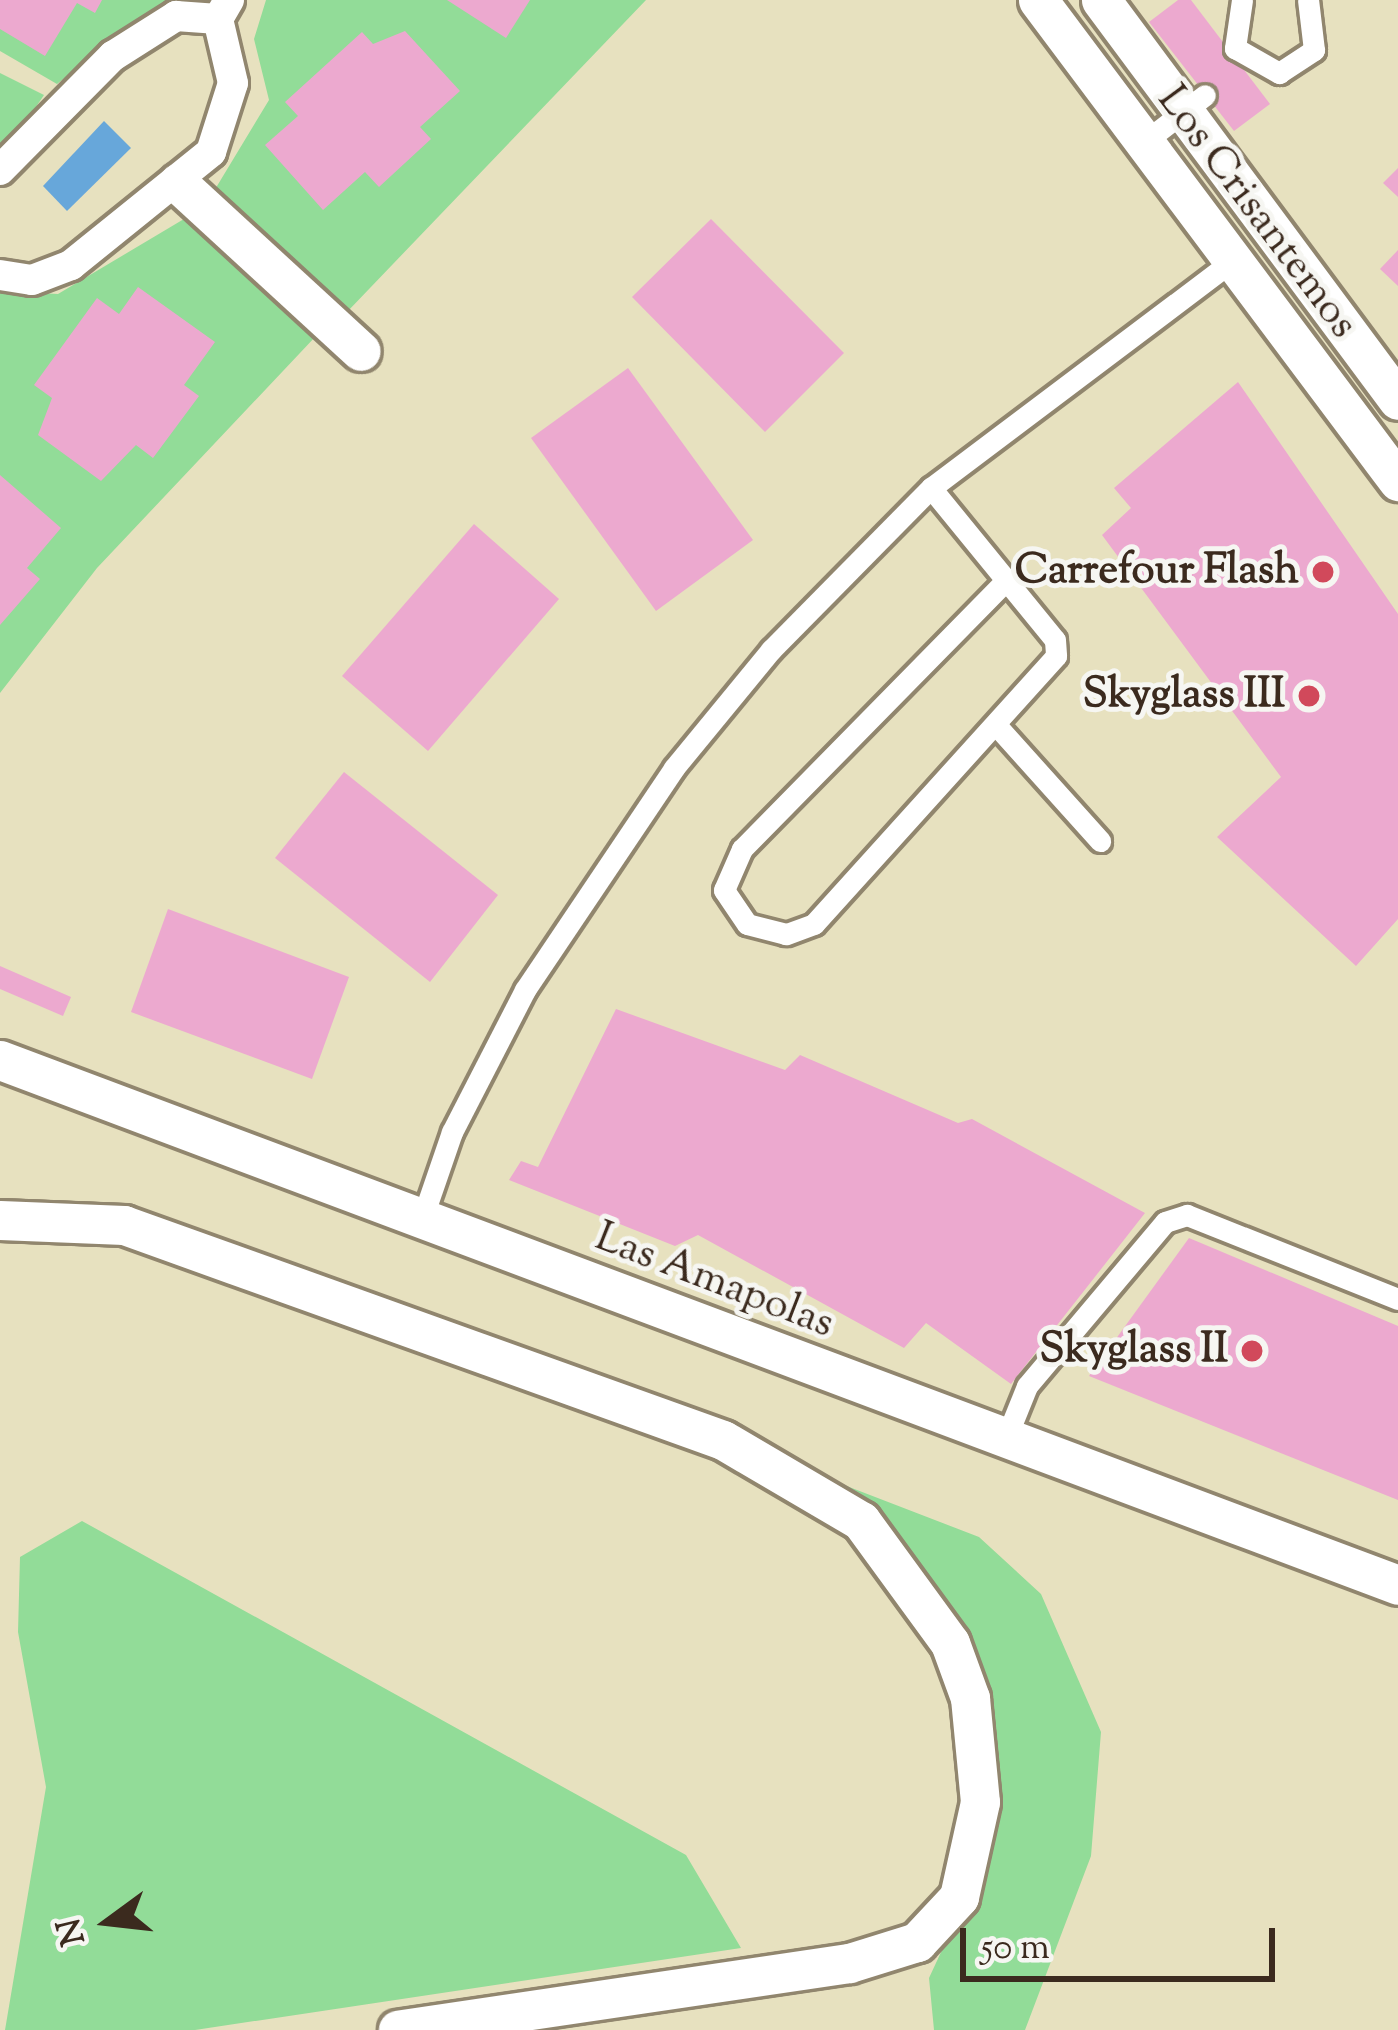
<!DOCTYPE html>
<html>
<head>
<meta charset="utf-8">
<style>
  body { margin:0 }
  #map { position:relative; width:1398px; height:2030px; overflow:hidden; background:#e7e1bf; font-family:"Sorts Mill Goudy",serif }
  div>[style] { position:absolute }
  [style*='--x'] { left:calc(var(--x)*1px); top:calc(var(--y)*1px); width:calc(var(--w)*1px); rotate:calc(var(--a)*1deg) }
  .green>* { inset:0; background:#92dc98 }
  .water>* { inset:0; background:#67a7da }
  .building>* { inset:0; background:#eca9cf }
  .roads { filter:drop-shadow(3px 0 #91866e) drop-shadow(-3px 0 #91866e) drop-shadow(0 3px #91866e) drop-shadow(0 -3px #91866e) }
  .service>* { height:21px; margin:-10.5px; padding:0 10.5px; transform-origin:10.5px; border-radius:10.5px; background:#fff }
  .pedestrian>* { height:30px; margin:-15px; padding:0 15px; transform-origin:15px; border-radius:15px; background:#fff }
  .minor>* { height:39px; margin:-19.5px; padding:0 19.5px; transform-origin:19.5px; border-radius:19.5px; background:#fff }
  .dots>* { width:33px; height:33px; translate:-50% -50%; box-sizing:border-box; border:6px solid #f6f6f2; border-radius:50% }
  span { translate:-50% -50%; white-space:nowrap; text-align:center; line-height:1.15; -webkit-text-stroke:10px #f6f6f2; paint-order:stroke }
  .street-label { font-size:42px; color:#3b2a1e }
  .poi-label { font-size:42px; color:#3b2a1e; font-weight:700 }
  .right { translate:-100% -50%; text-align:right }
  .north { position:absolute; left:48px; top:1862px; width:120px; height:120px; -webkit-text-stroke:9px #f6f6f2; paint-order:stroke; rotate:255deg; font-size:33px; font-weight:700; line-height:48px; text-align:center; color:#3b2a1e }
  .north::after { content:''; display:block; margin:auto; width:42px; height:54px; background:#3b2a1e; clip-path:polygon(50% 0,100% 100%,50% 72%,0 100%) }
  .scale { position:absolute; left:960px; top:1928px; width:315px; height:54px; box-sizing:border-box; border:6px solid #3b2a1e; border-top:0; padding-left:15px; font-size:36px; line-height:42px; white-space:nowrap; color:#3b2a1e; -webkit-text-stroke:9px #f6f6f2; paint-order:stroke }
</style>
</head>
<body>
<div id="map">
  <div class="green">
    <i style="clip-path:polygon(0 0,238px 0,112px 41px,57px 84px,0 51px)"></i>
    <i style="clip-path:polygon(266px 0,646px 0,347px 312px,214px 191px,269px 100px,254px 39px)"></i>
    <i style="clip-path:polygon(0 73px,44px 95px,0 160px)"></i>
    <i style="clip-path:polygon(189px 216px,316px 336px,97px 568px,0 693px,0 275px,21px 292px,58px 294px)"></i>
    <i style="clip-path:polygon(831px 1480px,979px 1537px,1041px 1594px,1101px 1732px,1091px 1856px,1025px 2030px,934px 2030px,929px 1978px,981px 1866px,959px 1628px,912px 1553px)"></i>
    <i style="clip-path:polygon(82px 1521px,686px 1855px,741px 1948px,195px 2030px,5px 2030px,46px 1787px,18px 1632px,20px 1557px)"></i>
  </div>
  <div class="water">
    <i style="clip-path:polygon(104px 121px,131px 148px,67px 211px,43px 186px)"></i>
  </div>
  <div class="building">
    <i style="clip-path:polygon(0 0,102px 0,95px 13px,77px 3px,45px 56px,0 29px)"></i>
    <i style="clip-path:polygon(447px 0,530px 0,506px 38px)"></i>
    <i style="clip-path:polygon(1178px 0,1191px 0,1270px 104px,1234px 131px,1149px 22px)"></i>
    <i style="clip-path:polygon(405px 31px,460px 91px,420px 127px,431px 139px,379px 187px,365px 172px,323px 210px,265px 145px,298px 116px,285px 102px,362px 32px,373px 44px)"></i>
    <i style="clip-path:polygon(1398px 168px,1398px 197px,1383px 183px)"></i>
    <i style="clip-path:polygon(711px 219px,844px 353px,765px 432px,632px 297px)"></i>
    <i style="clip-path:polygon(1398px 250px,1398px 286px,1380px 269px)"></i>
    <i style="clip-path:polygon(138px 287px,215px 342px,184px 385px,199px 396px,153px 458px,136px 445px,101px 481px,38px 435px,52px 398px,34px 385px,97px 298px,119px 314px)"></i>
    <i style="clip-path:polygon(628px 368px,753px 540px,656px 611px,531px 438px)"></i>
    <i style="clip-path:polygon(1238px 382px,1398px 614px,1398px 919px,1356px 966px,1217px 837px,1281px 777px,1102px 535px,1131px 508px,1114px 488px)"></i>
    <i style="clip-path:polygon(0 475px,61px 528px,27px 568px,40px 579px,0 625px)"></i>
    <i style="clip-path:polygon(474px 524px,559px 599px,428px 751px,342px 676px)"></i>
    <i style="clip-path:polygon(344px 772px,498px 895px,430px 982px,275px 858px)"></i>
    <i style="clip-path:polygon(168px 909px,349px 977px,312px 1079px,131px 1012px)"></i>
    <i style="clip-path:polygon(0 966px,71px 997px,63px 1016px,0 989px)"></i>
    <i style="clip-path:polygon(616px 1009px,785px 1070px,800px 1055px,958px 1123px,972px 1119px,1145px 1213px,1011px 1384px,926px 1323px,904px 1348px,698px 1235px,675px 1246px,509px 1180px,521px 1161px,538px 1167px)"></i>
    <i style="clip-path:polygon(1189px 1238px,1398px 1326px,1398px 1500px,1089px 1376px)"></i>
  </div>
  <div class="roads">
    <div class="service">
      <i style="--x:1242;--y:0;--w:49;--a:98.3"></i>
      <i style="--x:1235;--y:48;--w:51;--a:29.6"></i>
      <i style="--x:1279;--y:73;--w:42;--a:-33.3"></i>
      <i style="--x:1314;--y:50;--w:50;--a:-96.8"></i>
      <i style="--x:1143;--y:143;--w:78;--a:-37.7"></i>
      <i style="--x:931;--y:488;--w:196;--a:50.8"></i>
      <i style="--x:1055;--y:640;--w:16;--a:86"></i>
      <i style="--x:1056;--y:656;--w:361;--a:132.1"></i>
      <i style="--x:814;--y:924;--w:30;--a:160"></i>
      <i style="--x:786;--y:934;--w:40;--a:-165.6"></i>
      <i style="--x:747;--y:924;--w:41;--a:-124.1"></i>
      <i style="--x:724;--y:890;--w:45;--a:-66.3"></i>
      <i style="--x:742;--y:849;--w:377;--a:-45.5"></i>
      <i style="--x:996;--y:725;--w:156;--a:48.1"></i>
      <i style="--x:421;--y:1222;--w:95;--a:-71"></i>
      <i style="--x:452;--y:1132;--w:160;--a:-62.8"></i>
      <i style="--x:525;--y:990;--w:267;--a:-56.1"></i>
      <i style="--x:674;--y:768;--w:153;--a:-50.6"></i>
      <i style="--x:771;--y:650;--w:228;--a:-45.4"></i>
      <i style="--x:931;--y:488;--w:376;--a:-37"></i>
      <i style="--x:1004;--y:1443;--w:61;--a:-68"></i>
      <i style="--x:1027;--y:1386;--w:214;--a:-49.9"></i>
      <i style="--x:1165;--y:1222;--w:23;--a:-18"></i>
      <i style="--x:1187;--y:1215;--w:227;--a:21.7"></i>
    </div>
    <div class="pedestrian">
      <i style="--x:0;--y:170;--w:161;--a:-45.3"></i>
      <i style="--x:113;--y:56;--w:75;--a:-32.4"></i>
      <i style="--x:176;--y:16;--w:42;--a:4.1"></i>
      <i style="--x:218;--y:19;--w:22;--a:-60"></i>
      <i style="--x:0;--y:275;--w:32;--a:9"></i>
      <i style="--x:32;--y:280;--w:42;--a:-21"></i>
      <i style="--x:71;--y:265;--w:180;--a:-38.9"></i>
      <i style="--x:211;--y:152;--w:72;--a:-72.3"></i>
      <i style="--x:233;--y:83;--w:66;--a:-103.2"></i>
    </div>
    <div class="minor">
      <i style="--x:1038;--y:0;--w:601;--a:53.19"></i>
      <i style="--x:1101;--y:0;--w:498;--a:53.4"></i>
      <i style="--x:178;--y:183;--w:248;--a:42.6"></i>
      <i style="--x:0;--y:1060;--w:1493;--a:20.58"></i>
      <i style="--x:0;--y:1220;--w:124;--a:2.3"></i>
      <i style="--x:124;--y:1225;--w:636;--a:19.74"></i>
      <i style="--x:723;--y:1440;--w:160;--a:30.4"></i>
      <i style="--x:861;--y:1521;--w:151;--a:53.9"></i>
      <i style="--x:950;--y:1643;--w:59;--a:70"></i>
      <i style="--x:970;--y:1698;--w:104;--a:84.5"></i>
      <i style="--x:980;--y:1802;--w:97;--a:102.5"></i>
      <i style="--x:959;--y:1897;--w:62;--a:133"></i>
      <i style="--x:917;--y:1942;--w:71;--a:162.8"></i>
      <i style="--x:849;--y:1963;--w:456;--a:171.6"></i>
    </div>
  </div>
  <div class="dots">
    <i style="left:1323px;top:572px;background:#d1495b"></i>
    <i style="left:1309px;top:696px;background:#d1495b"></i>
    <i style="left:1252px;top:1351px;background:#d1495b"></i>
  </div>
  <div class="street-label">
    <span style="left:1256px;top:213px;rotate:53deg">Los Crisantemos</span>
    <span style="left:714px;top:1282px;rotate:21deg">Las Amapolas</span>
  </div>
  <div class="poi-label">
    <span class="right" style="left:1299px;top:572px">Carrefour Flash</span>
    <span class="right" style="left:1285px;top:696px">Skyglass III</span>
    <span class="right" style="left:1228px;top:1351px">Skyglass II</span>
  </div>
  <div class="north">N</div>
  <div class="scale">50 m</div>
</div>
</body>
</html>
